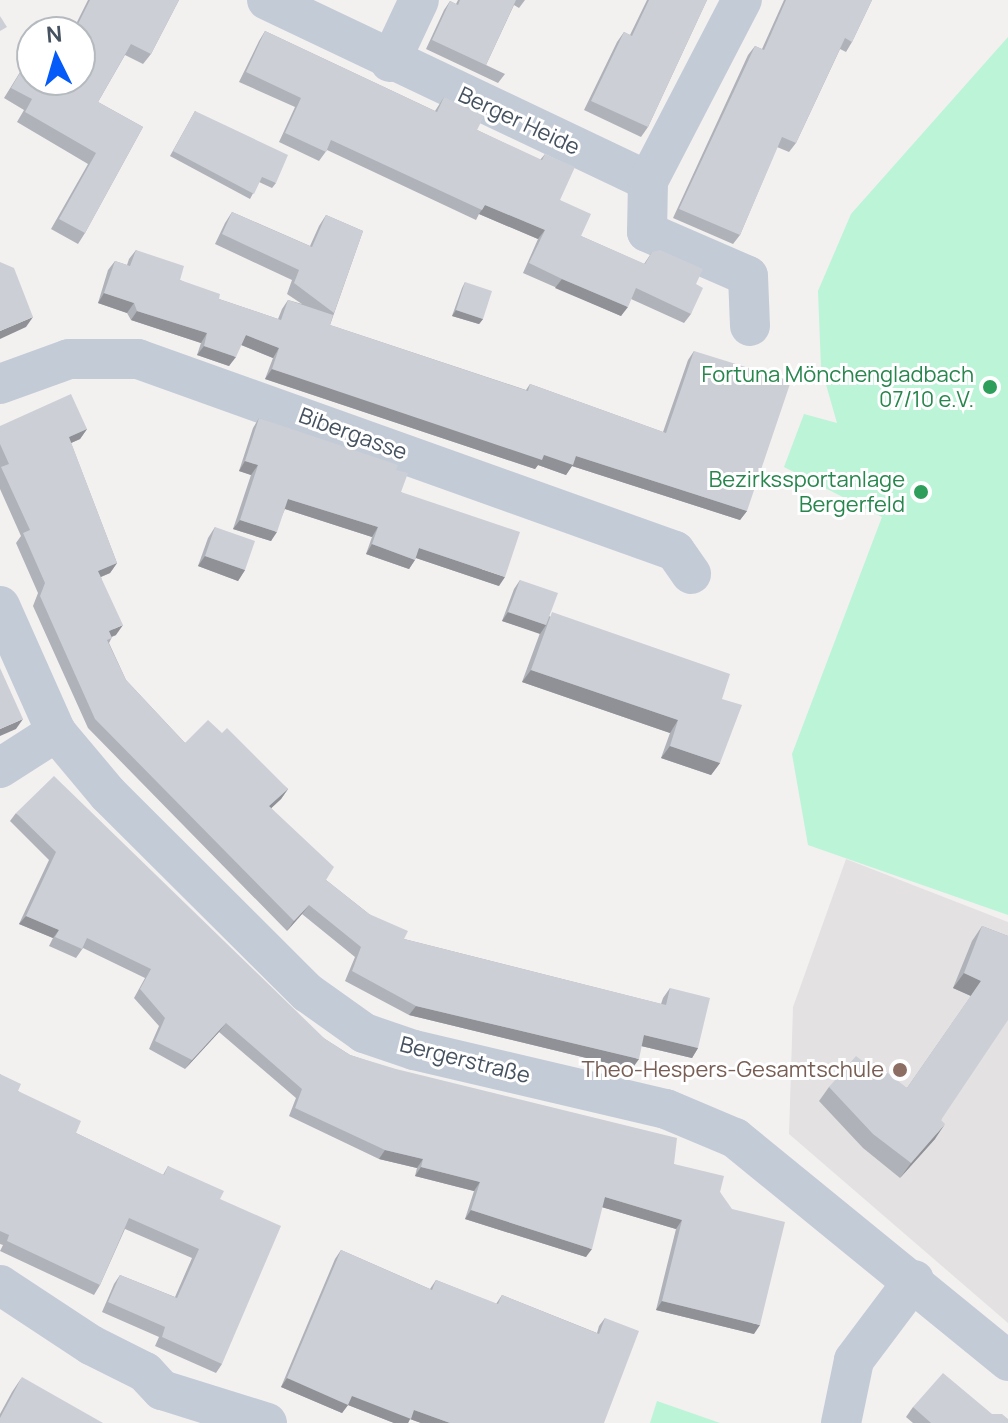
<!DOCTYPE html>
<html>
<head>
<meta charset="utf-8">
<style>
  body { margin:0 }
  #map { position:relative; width:1008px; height:1423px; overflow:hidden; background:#f3f0f0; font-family:Manrope,sans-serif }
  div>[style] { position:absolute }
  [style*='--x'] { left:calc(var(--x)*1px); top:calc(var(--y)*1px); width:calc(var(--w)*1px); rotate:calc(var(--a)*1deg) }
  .education>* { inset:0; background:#e4e1e2 }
  .green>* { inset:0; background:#bbf4d6 }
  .minor>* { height:40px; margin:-20px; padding:0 20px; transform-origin:20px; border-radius:20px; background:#c3cbd7 }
  .wall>* { inset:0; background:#afb2b8 }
  .shaded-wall>* { inset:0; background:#8f9196 }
  .building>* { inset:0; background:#cccfd6 }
  .dots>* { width:22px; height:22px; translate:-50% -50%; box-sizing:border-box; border:4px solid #fff; border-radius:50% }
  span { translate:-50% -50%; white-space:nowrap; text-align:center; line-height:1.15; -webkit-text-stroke:6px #fff; paint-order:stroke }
  .street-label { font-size:22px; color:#465260 }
  .leisure-label { font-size:22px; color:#27864d }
  .right { translate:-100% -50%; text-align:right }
  .education-label { font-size:22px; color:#785e54 }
  .north { position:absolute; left:16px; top:16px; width:80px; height:80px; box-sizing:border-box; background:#fff; border:2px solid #b5babf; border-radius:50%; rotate:355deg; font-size:22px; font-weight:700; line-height:32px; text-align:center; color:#465260 }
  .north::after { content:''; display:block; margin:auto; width:28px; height:36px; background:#055bf8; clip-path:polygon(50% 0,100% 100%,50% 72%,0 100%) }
</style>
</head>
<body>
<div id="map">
  <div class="education">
    <i style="clip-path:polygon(846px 859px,1008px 922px,1008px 1323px,789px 1134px,793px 1007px)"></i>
  </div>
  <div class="green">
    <i style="clip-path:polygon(1008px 37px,1008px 915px,808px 845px,792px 754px,882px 517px,784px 467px,804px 414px,837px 423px,821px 367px,818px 291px,851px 214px)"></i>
    <i style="clip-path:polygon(657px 1401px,720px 1423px,650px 1423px)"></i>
  </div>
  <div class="minor">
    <i style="--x:267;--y:0;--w:422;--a:25.4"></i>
    <i style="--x:648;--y:181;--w:204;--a:-62.6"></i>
    <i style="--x:390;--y:62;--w:68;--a:-64.9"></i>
    <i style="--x:648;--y:181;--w:51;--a:91.1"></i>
    <i style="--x:647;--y:232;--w:110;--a:23.5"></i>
    <i style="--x:748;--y:276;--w:50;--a:87.7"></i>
    <i style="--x:0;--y:384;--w:73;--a:-19.9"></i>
    <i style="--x:69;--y:359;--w:69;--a:0"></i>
    <i style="--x:138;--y:359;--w:570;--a:19.67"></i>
    <i style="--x:675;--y:551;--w:28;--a:55"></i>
    <i style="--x:0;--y:606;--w:138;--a:66"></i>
    <i style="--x:56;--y:732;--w:81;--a:50"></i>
    <i style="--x:108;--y:794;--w:282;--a:44.9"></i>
    <i style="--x:308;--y:993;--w:69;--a:35.5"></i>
    <i style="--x:364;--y:1033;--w:53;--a:18.8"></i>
    <i style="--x:414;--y:1050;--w:259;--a:13.2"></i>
    <i style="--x:666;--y:1109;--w:75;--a:22.8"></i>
    <i style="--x:735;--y:1138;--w:353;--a:39.2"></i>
    <i style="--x:0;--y:768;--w:67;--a:-32.7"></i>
    <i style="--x:0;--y:1285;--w:109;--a:33.4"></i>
    <i style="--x:91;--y:1345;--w:60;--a:26.6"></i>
    <i style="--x:145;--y:1372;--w:25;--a:47"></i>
    <i style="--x:162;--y:1390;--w:110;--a:17.4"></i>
    <i style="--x:841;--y:1423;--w:64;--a:-78.3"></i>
    <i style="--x:854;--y:1360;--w:100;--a:-53.1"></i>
  </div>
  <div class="wall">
    <i style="clip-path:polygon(88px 0,179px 0,151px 54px,143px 64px,125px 55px,98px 102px,143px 127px,85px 233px,78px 244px,51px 229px,88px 164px,17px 122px,24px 110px,4px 98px,30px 56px,32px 80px,80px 80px,80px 32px,72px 32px)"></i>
    <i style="clip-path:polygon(458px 0,525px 0,519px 8px,514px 5px,486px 65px,505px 74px,498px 83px,426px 49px,444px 10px,450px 1px,456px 4px)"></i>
    <i style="clip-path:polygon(647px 0,707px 0,648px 127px,641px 137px,584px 110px,617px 42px,624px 32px,630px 35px)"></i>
    <i style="clip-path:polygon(784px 0,872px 0,852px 42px,846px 52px,840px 49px,796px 143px,789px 152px,777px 147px,740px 235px,733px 244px,673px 218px,748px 55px,755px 46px,762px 49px)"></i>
    <i style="clip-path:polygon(265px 31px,435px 111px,444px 97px,477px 130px,540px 160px,545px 154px,560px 200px,581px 236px,644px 264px,652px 252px,696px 284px,691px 314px,684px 323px,631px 299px,621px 316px,523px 273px,538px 239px,479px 214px,476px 220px,327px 150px,319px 161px,279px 142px,295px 107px,239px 82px,259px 41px)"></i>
    <i style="clip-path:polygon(195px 111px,276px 183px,272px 188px,259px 182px,250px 199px,170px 156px)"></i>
    <i style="clip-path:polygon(232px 212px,310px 246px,319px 226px,326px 215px,363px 231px,330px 325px,526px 390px,530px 384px,663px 432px,688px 360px,694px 351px,747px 511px,740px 520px,572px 466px,566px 475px,538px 465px,535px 469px,265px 379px,273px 358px,241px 345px,229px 366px,197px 355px,201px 343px,131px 320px,127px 313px,98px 303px,108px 270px,115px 261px,127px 265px,129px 259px,136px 250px,180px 280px,219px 299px,278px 319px,282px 309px,288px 300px,302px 304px,287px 294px,292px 280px,215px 244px,225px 223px)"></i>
    <i style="clip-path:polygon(465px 282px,483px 319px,479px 324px,452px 316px,462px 288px)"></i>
    <i style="clip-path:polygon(259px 418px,396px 470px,401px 492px,499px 586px,416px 558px,409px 569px,366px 554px,372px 537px,285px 509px,271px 541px,233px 529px,251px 475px,239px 471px,253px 428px)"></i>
    <i style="clip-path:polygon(0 426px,87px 429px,80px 439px,71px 443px,117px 563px,110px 573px,101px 577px,116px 635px,112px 637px,109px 643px,126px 680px,185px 743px,222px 733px,288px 789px,281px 799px,271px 808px,326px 880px,369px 914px,404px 939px,661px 1004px,663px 998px,670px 988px,698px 1048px,692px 1058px,641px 1046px,632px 1069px,409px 1015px,345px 981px,355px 957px,302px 914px,287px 931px,88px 728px,33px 606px,38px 593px,16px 543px,21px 536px,0 489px)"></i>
    <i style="clip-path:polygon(215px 527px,245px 570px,238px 581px,198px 566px,208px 538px)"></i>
    <i style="clip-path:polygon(520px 580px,549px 616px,722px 699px,720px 763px,711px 775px,661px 758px,670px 733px,522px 682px,540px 633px,502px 621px,514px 589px)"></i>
    <i style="clip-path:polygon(16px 813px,325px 1039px,350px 1055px,674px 1164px,720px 1192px,754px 1334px,656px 1310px,676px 1229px,602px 1207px,586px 1257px,465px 1219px,474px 1191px,415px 1176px,417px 1168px,379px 1159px,289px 1116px,296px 1098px,219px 1032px,185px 1069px,149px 1049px,159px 1026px,134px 998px,145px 978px,83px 948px,76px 958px,49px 946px,53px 938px,19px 924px,49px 860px,10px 821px)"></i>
    <i style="clip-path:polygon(982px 926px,1008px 936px,941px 1120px,935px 1139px,900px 1178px,863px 1148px,819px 1101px,829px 1087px,870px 1067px,907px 1088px,971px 996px,953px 988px,972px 941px)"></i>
    <i style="clip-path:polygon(0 1074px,18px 1091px,76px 1133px,163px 1175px,168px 1166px,220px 1199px,222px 1364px,216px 1373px,155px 1346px,159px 1337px,102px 1312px,114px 1284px,120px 1275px,175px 1297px,192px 1258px,125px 1229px,100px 1285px,94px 1295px,0 1251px,3px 1245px,0 1244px)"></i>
    <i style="clip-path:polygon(341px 1250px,430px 1289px,436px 1280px,496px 1304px,502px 1295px,597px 1333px,599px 1326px,605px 1318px,604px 1423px,421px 1423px,410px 1419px,408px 1423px,394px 1423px,348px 1405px,342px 1413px,281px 1387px,335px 1259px)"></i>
    <i style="clip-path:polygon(22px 1377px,0 1423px,0 1414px,12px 1392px)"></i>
    <i style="clip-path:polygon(913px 1407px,992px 1414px,1008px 1423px,913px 1423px,906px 1417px)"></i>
  </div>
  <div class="shaded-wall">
    <i style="clip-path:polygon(485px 205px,545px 230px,538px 239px,479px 214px)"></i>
    <i style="clip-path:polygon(562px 279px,628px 307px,621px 316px,555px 288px)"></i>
    <i style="clip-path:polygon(104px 293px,134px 303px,127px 313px,98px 303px)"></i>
    <i style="clip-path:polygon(456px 310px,483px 319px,479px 324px,452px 316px)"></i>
    <i style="clip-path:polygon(137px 311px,207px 333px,201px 343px,131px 320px)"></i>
    <i style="clip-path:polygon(33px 317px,26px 327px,0 339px,0 331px)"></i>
    <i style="clip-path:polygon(246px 335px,279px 348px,273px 358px,239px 344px)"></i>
    <i style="clip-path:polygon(204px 346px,236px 357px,229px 366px,197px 355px)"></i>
    <i style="clip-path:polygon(272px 369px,544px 455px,576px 456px,747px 511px,740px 520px,572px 466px,566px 475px,538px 465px,535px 469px,265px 379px)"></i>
    <i style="clip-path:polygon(87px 429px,80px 439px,62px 447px,69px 437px)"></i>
    <i style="clip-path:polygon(245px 461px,258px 465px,251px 475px,239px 471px)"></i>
    <i style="clip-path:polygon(288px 499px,378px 527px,372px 537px,282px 508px)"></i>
    <i style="clip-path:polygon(240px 520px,277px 532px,271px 541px,233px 529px)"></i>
    <i style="clip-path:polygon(372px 544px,415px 560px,409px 569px,366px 554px)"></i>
    <i style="clip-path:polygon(419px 548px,505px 577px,499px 586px,413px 557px)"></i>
    <i style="clip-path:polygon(205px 556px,245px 570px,238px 581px,198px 566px)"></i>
    <i style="clip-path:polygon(117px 563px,110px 573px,91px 581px,98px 571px)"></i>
    <i style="clip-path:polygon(508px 612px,546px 625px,540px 634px,502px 621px)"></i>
    <i style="clip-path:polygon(123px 625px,116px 635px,102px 640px,109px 631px)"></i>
    <i style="clip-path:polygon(531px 670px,678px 720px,670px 733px,522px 682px)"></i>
    <i style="clip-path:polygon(23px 719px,16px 729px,0 736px,0 729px)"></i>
    <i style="clip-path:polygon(670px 746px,720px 763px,711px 775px,661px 758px)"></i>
    <i style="clip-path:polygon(288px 789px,281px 799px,263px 816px,269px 806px)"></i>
    <i style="clip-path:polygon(309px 905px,302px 914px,287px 931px,294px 921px)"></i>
    <i style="clip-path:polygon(26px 916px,59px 930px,53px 938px,19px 924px)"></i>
    <i style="clip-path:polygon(964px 973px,981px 981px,971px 996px,953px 988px)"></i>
    <i style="clip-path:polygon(416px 1006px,639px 1059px,632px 1069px,409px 1015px)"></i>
    <i style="clip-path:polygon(226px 1023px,219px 1032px,185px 1069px,192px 1060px)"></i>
    <i style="clip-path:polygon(644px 1035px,698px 1048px,692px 1058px,637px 1045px)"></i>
    <i style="clip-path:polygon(945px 1124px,935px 1139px,900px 1178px,911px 1163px)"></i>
    <i style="clip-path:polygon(385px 1150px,423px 1159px,417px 1168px,379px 1159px)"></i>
    <i style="clip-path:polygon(421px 1167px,480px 1182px,474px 1191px,415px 1176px)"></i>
    <i style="clip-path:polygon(605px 1197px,682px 1220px,676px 1229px,598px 1206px)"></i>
    <i style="clip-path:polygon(471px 1210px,592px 1249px,586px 1257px,465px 1219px)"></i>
    <i style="clip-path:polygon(662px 1301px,760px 1325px,754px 1334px,656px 1310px)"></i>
    <i style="clip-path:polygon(287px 1378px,352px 1396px,414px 1410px,450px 1423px,421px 1423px,410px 1419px,408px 1423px,394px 1423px,348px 1405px,342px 1413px,281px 1387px)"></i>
  </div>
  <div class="building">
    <i style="clip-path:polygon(90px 0,179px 0,151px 54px,131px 44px,98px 102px,143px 127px,85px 233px,59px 219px,96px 153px,25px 112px,32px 99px,11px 88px,30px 56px,32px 60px,32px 80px,80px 80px,80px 32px,74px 32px)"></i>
    <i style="clip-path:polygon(460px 0,516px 0,486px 65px,505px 74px,432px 40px,450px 1px,458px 5px)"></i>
    <i style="clip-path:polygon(649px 0,707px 0,648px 127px,591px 101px,624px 32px,632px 36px)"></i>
    <i style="clip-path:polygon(786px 0,872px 0,852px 42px,845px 38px,796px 143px,782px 137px,740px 235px,679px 209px,755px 46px,764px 50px)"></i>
    <i style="clip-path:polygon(0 16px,7px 27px,0 31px)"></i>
    <i style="clip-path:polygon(265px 31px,437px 112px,444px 97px,484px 116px,477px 130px,542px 160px,545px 154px,575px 167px,560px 200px,591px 214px,581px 236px,645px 264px,652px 252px,660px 250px,703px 269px,696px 284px,703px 288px,691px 314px,636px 288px,628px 307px,562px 279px,529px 263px,545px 230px,485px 205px,482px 210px,331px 140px,326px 152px,285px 133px,301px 98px,246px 72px)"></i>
    <i style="clip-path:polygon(195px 111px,288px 155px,276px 183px,262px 177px,254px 194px,173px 151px)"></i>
    <i style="clip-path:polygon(232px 212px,312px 247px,326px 215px,363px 231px,334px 313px,294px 283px,299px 270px,222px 234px)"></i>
    <i style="clip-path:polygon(136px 250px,184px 266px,180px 280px,220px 294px,219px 299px,281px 320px,288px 300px,333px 315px,330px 325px,528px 391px,530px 384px,666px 433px,694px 351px,791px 381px,747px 511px,576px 456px,573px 465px,544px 455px,542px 460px,272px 369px,279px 348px,246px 335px,236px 357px,204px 346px,207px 333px,137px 311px,134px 303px,104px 293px,115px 261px,130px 266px)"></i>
    <i style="clip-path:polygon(0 262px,14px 268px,33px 317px,0 331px)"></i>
    <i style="clip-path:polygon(465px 282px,492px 291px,483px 319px,456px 310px)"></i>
    <i style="clip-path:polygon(71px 394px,87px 429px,69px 437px,117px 563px,98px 571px,123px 625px,109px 631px,112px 638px,107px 640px,126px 680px,185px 743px,208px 720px,222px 733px,227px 728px,288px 789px,269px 806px,334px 867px,326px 880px,369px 914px,408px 931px,404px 939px,666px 1005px,670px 988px,710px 998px,698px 1048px,644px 1035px,639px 1059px,416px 1006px,352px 971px,361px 947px,309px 905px,294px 921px,95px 719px,40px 596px,45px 583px,23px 533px,30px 530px,1px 467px,9px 464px,0 444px,0 426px)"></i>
    <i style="clip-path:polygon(259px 418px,398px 465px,396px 470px,408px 473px,401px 492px,520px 532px,505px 577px,419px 548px,415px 560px,372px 544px,378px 527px,288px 499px,277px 532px,240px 520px,258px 465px,245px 461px)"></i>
    <i style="clip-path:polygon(215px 527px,255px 541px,245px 570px,205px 556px)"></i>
    <i style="clip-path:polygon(520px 580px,558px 593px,546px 625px,508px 612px)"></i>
    <i style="clip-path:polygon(552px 612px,730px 674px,722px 699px,742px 705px,720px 763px,670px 746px,678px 720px,531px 670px)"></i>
    <i style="clip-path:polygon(0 668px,23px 719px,0 729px)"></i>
    <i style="clip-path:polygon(54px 776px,325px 1039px,350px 1055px,396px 1069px,677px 1138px,674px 1164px,724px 1176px,720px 1192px,732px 1209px,785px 1222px,760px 1325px,662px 1301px,682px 1220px,605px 1197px,592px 1249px,471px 1210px,480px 1182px,421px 1167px,423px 1159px,385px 1150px,295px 1108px,302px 1089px,226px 1023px,192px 1060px,155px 1041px,165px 1018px,140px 989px,151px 969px,87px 938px,82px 949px,55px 937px,59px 930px,26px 916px,56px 852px,16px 813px)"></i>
    <i style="clip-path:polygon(982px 926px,1008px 936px,1008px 1020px,941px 1120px,945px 1124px,911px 1163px,873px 1134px,829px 1087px,856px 1056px,870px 1067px,874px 1062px,907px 1088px,981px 981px,964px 973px)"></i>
    <i style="clip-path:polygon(0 1074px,21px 1084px,18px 1091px,81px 1121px,76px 1133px,164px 1175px,168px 1166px,224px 1191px,220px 1199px,281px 1226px,222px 1364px,162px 1337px,165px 1327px,108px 1302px,120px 1275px,177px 1298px,199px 1249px,129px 1218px,100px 1285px,7px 1241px,9px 1235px,0 1231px)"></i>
    <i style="clip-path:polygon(341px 1250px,432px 1290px,436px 1280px,498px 1304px,502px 1295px,599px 1334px,605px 1318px,639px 1331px,604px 1423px,450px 1423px,414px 1410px,411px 1419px,352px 1396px,348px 1405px,287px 1378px)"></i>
    <i style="clip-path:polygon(943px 1373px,992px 1414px,1002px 1414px,1008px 1419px,1008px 1423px,931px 1423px,913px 1407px)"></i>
    <i style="clip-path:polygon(22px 1377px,103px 1423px,0 1423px,0 1418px)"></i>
  </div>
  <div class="dots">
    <i style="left:990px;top:387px;background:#2e9e5b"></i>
    <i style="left:921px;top:492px;background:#2e9e5b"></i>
    <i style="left:900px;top:1070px;background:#8d6e63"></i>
  </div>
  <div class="street-label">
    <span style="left:519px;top:121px;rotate:25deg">Berger Heide</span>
    <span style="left:353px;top:434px;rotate:20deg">Bibergasse</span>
    <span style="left:465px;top:1060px;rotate:14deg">Bergerstraße</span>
  </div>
  <div class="leisure-label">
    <span class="right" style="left:974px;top:387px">Fortuna Mönchengladbach<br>07/10 e.V.</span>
    <span class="right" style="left:905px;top:492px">Bezirkssportanlage<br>Bergerfeld</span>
  </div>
  <div class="education-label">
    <span class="right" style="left:884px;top:1070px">Theo-Hespers-Gesamtschule</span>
  </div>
  <div class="north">N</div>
</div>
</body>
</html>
